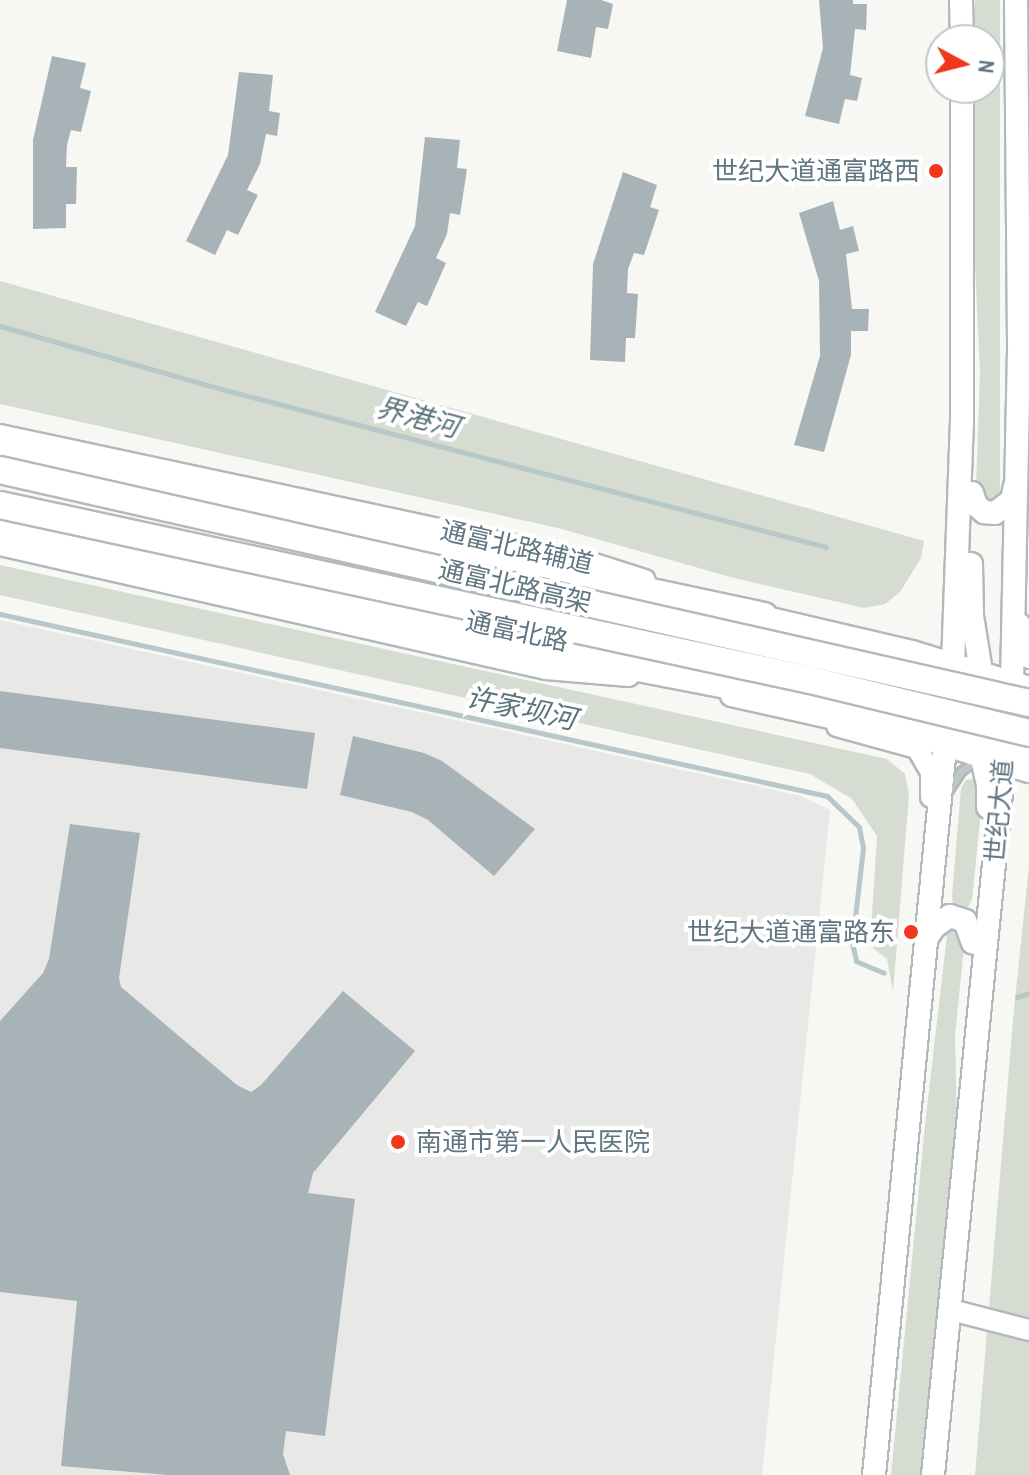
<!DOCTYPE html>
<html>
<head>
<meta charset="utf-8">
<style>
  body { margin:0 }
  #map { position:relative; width:1029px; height:1475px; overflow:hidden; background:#f7f7f3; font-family:"Archivo Narrow","Noto Sans SC",sans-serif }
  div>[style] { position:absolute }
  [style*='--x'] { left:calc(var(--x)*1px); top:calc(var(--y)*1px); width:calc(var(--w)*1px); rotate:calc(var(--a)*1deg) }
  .built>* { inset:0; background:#e8e8e7 }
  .green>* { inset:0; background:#d7dcd2 }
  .stream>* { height:5px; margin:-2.5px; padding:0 2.5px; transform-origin:2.5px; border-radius:2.5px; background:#b7c7ca }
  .building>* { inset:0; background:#a8b3b8 }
  .roads { filter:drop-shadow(2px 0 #b1b9bd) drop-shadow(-2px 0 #b1b9bd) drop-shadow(0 2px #b1b9bd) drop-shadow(0 -2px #b1b9bd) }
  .lane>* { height:7px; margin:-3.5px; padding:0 3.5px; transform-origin:3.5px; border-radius:3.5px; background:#bfc5c8 }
  .secondary>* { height:20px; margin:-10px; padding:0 10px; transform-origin:10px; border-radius:10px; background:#fff }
  .primary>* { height:22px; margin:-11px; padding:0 11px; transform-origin:11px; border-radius:11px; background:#fff }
  .highway>* { height:26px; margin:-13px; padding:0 13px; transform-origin:13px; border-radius:13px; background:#fff }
  .bridges { filter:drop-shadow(2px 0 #b4b9bc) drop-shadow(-2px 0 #b4b9bc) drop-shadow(0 2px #b4b9bc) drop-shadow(0 -2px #b4b9bc) }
  .highway-bridge>* { height:26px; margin:-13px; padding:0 13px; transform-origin:13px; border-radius:13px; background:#fff }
  .dots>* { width:22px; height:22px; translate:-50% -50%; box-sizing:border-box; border:4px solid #fff; border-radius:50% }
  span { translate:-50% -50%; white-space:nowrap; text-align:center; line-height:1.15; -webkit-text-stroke:8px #fff; paint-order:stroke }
  .poi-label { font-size:26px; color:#607681 }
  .right { translate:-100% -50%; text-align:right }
  .left { translate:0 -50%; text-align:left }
  .street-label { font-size:26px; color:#607681 }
  .water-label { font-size:28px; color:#5a767c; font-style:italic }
  .north { position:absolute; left:925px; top:24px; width:80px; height:80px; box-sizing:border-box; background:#fff; border:2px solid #bfc8cd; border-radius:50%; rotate:97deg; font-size:22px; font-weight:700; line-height:32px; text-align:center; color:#607681 }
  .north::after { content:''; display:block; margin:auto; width:28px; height:36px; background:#f0361b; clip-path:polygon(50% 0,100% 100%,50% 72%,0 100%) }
</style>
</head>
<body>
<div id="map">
  <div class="built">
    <i style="clip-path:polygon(0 620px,801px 796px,830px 810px,762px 1475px,0 1475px)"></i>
  </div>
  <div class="green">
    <i style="clip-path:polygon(975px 0,1000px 0,1000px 491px,996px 499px,983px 500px,976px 489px,980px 373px,975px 264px,975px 88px,989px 88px,989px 40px,975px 40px)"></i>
    <i style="clip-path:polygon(0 281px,924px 541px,921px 558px,900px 592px,885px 604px,864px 608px,734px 578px,558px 528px,0 404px)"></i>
    <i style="clip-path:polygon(0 565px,887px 759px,905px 774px,909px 795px,893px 992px,887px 959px,870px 946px,877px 836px,852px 799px,810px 774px,0 595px)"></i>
    <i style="clip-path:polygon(976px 779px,983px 791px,972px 900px,968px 907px,959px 907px,953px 904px,952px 896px,961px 788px,966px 780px)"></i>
    <i style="clip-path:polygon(1029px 866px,1029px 1475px,975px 1475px,1014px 1009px)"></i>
    <i style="clip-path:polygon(952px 928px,960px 930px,965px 938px,955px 1035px,957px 1118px,921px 1475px,891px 1475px,925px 1125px,947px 935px)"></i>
  </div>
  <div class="stream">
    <i style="--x:0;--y:326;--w:234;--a:15.9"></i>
    <i style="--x:225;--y:390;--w:621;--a:14.64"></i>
    <i style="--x:0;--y:614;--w:847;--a:12.41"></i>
    <i style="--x:827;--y:796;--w:45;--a:44.1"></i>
    <i style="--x:859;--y:827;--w:21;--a:79"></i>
    <i style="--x:863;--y:848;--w:96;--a:96.6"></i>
    <i style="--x:852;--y:943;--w:18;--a:77"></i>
    <i style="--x:856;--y:961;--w:30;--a:23"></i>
    <i style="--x:1017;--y:997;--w:13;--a:-18"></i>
  </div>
  <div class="building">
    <i style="clip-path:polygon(567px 0,601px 0,613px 4px,608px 29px,596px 27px,591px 58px,557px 51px)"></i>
    <i style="clip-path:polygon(819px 0,853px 0,853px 4px,867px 4px,866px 30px,855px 29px,850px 75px,862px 78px,857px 101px,845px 99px,839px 124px,805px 116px,823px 48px)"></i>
    <i style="clip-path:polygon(52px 56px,86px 63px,80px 88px,91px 91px,81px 132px,71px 130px,67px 145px,66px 167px,77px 167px,76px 204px,66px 204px,66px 228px,33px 229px,33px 140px)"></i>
    <i style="clip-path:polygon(239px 72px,273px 75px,269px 111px,280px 113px,277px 136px,266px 134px,260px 164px,247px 190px,258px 195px,238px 235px,227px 230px,215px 255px,186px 241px,228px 155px)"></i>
    <i style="clip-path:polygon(425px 137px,460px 140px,457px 168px,467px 169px,460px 215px,450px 213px,447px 234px,436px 258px,446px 263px,427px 306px,418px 302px,406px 326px,375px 312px,415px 226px)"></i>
    <i style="clip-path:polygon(623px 172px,657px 185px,650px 207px,659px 210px,644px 255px,634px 253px,628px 269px,627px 293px,638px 294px,635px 338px,626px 338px,625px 362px,590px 360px,593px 264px)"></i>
    <i style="clip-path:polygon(833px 201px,840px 230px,853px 226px,859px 251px,846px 254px,852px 309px,869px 309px,868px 331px,851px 331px,851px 355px,824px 452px,794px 445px,820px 356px,819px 281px,799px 213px)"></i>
    <i style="clip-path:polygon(0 691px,315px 733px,307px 789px,0 748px)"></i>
    <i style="clip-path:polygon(353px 736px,424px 753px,442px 761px,535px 829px,494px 876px,428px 820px,412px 812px,340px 795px)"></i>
    <i style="clip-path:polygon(70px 824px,140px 833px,119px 978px,121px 987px,237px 1085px,251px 1092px,261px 1085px,343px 991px,415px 1051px,313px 1173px,308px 1193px,355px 1199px,325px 1436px,286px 1431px,283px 1454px,290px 1475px,167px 1475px,61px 1466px,77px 1301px,0 1292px,0 1021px,43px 973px,49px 959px)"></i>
  </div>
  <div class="roads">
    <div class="lane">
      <i style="--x:948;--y:791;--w:24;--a:-57"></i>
      <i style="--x:961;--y:771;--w:19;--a:-35"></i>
    </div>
    <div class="secondary">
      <i style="--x:0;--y:435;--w:592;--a:12.09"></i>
      <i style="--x:579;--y:559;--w:69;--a:17.7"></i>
      <i style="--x:0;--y:545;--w:560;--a:12.8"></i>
      <i style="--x:546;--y:669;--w:83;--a:4.8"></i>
      <i style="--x:1020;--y:624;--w:23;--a:85"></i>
      <i style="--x:1022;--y:647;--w:13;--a:58"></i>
      <i style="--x:731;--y:696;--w:124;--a:12.6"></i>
      <i style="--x:837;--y:726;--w:83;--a:15.4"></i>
      <i style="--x:917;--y:748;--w:28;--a:60"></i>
      <i style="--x:931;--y:772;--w:25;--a:90"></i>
      <i style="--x:930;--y:741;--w:104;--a:17.4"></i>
      <i style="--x:951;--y:1310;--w:81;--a:14.4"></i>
    </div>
    <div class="primary">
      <i style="--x:961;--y:0;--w:40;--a:88.6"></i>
      <i style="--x:972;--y:493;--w:13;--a:72"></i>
      <i style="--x:976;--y:505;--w:11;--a:41"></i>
      <i style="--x:984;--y:512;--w:11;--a:5"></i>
      <i style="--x:995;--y:513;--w:21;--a:-37"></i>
      <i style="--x:1012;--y:500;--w:14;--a:-78"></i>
      <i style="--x:971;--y:564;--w:52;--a:88.9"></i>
      <i style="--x:972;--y:616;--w:69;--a:80.8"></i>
      <i style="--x:749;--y:614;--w:167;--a:13.1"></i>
      <i style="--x:912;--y:652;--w:122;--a:17.1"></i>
      <i style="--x:736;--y:684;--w:301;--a:13.6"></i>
      <i style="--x:976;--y:731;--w:55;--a:77.5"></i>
      <i style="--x:988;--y:785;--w:22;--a:90"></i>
      <i style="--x:926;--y:939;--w:14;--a:-56"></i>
      <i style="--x:934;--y:927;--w:19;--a:-35"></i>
      <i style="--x:950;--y:916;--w:16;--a:18"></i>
      <i style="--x:965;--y:921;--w:23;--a:70"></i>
      <i style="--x:874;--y:1475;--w:814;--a:-84.43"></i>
      <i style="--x:953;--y:665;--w:241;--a:-87.9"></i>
      <i style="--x:962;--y:424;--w:336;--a:-90"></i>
      <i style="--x:933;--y:1475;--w:795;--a:-84.3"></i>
      <i style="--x:1012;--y:684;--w:342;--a:-88.8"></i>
      <i style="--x:1019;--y:342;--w:342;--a:-90.5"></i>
    </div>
    <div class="highway">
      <i style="--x:0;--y:453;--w:781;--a:12.04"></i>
      <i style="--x:0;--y:524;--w:649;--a:12.73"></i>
      <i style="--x:633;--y:667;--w:121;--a:10.9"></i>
    </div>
  </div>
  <div class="bridges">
    <div class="highway-bridge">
      <i style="--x:0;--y:470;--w:1055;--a:12.76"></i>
      <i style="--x:0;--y:505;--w:829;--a:12.19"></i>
      <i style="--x:810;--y:680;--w:225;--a:13.6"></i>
    </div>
  </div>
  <div class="dots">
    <i style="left:936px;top:171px;background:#f0361b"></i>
    <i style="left:911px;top:932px;background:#f0361b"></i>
    <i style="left:398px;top:1142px;background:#f0361b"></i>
  </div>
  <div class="poi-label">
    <span class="right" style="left:920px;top:171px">世纪大道通富路西</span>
    <span class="right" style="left:895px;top:932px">世纪大道通富路东</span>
    <span class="left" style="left:416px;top:1142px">南通市第一人民医院</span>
  </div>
  <div class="street-label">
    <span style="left:517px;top:547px;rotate:13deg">通富北路辅道</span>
    <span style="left:515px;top:586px;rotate:13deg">通富北路高架</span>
    <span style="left:517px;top:631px;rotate:12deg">通富北路</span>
    <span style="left:999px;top:811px;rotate:-85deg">世纪大道</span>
  </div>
  <div class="water-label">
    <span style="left:418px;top:417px;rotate:15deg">界港河</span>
    <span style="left:521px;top:708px;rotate:12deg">许家坝河</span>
  </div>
  <div class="north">N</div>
</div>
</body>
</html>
